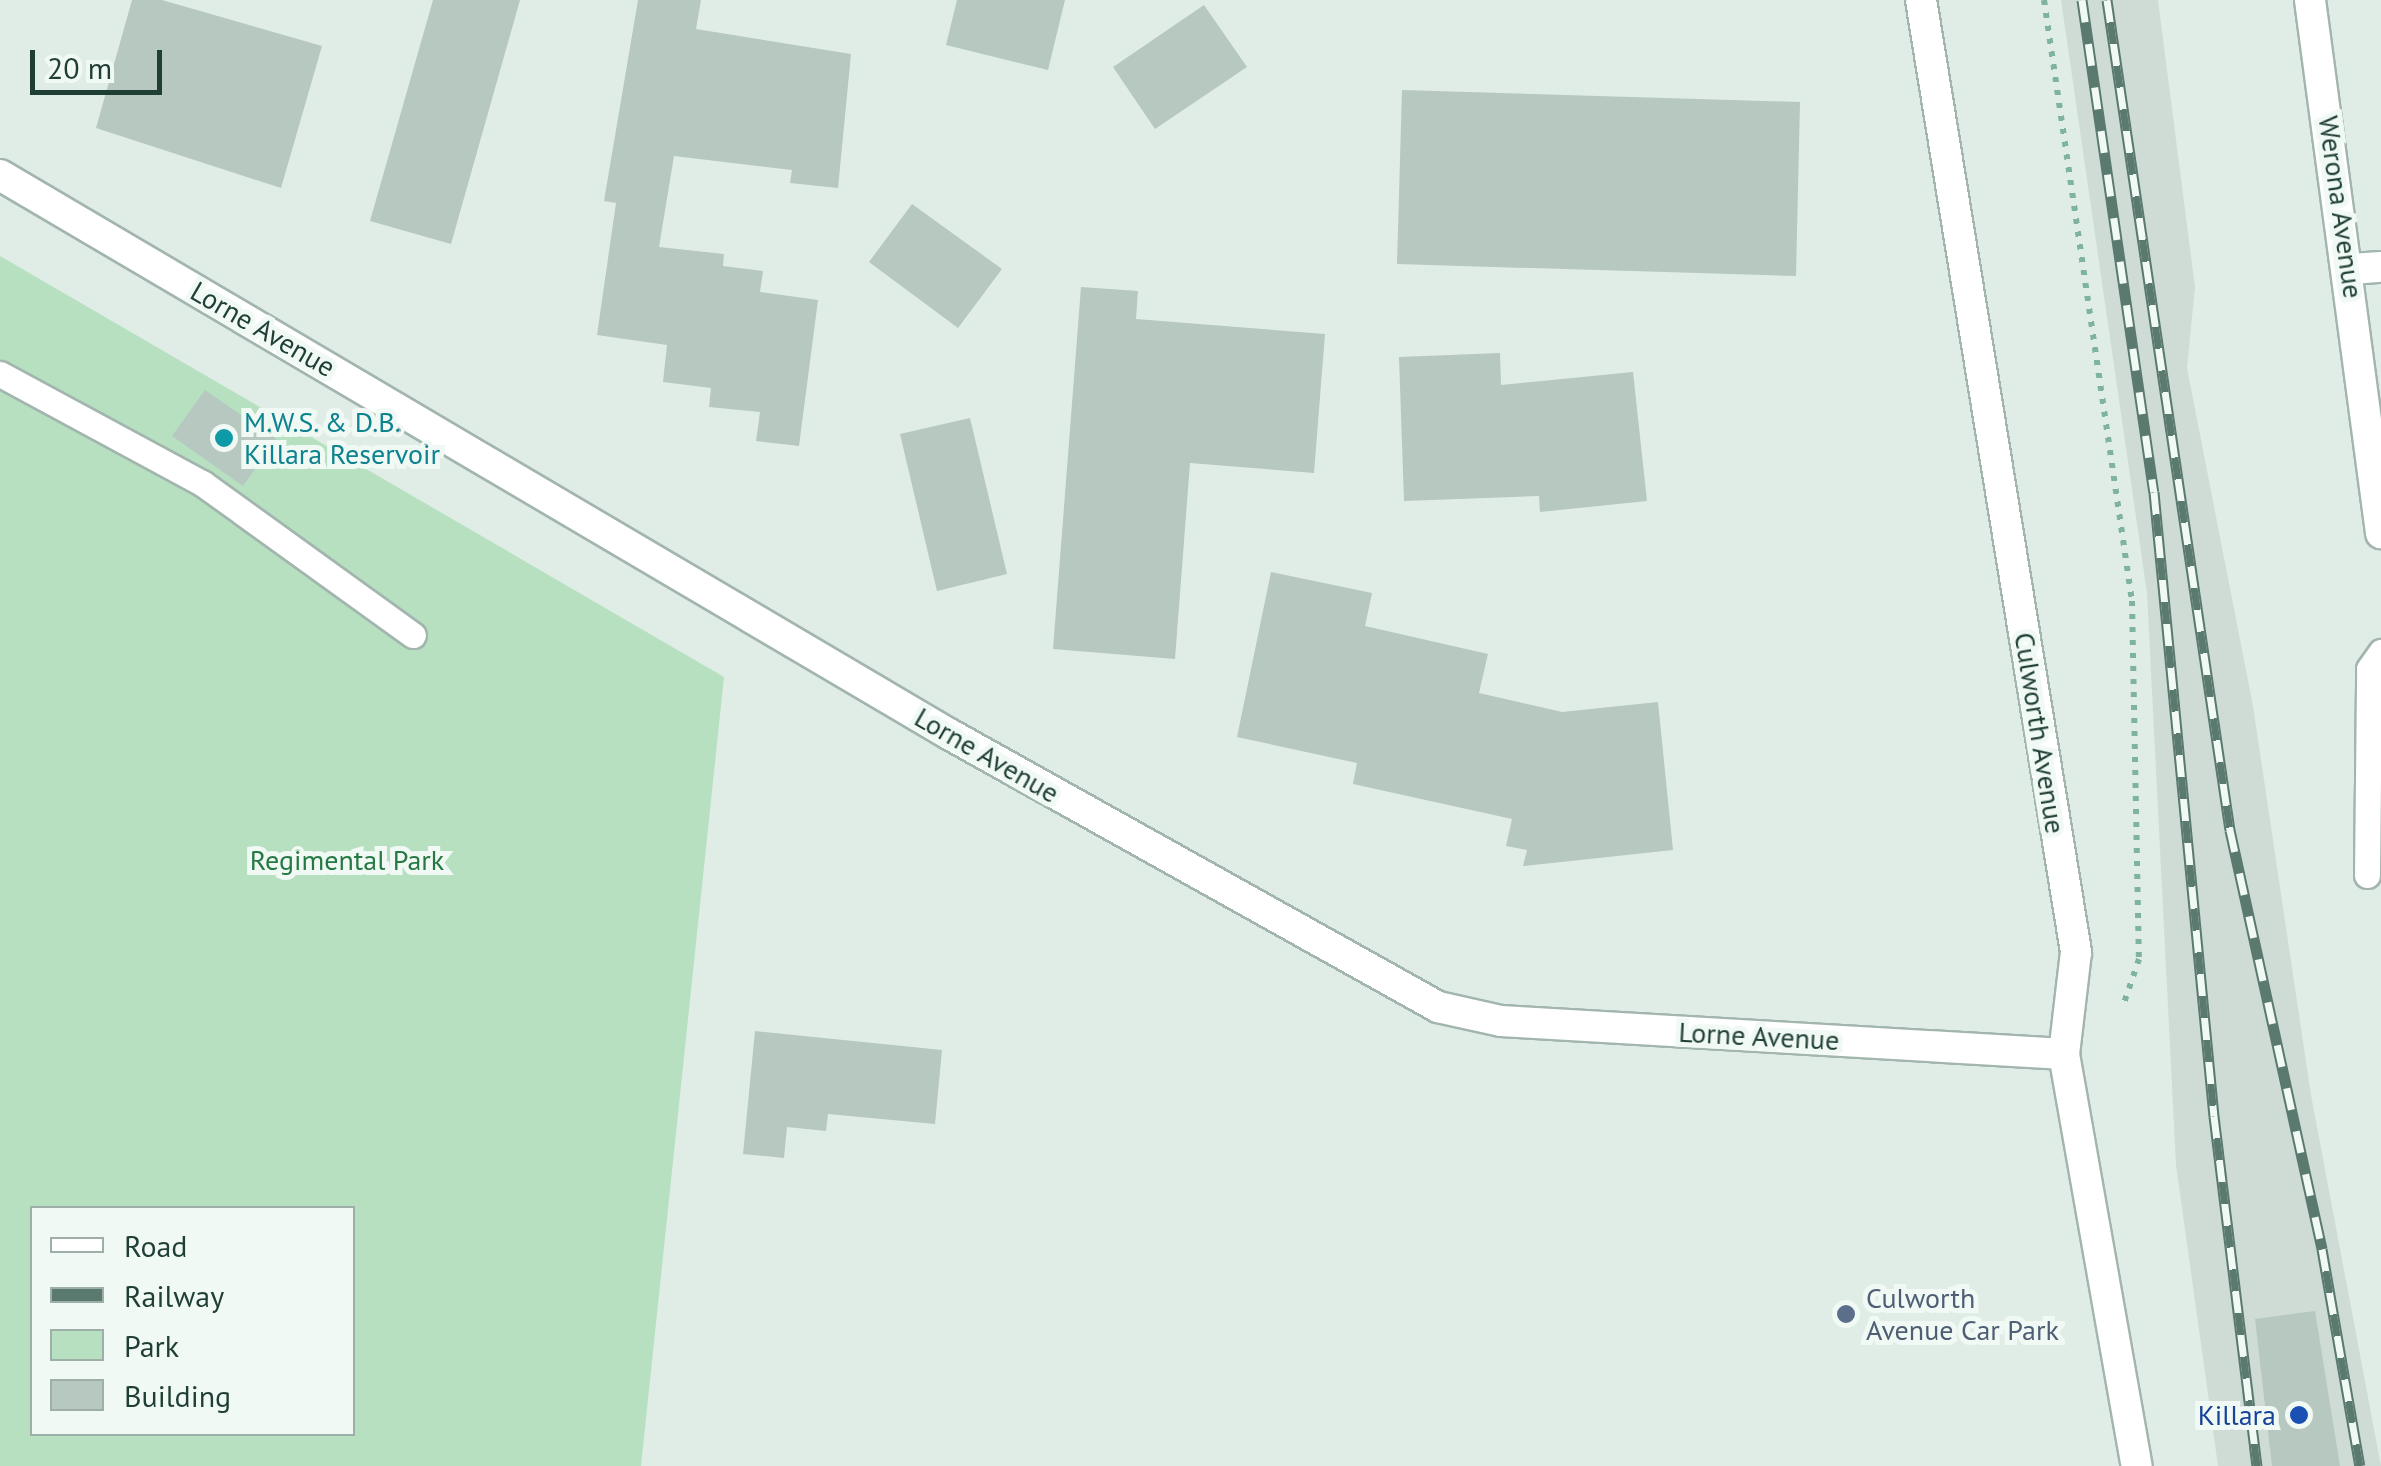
<!DOCTYPE html>
<html>
<head>
<meta charset="utf-8">
<style>
  body { margin:0 }
  #map { position:relative; width:2381px; height:1466px; overflow:hidden; background:#e0ede7; font-family:"PT Sans",sans-serif }
  div>[style] { position:absolute }
  [style*='--x'] { left:calc(var(--x)*1px); top:calc(var(--y)*1px); width:calc(var(--w)*1px); rotate:calc(var(--a)*1deg) }
  .built>* { inset:0; background:#cfdcd6 }
  .green>* { inset:0; background:#b7e0c1 }
  .building>* { inset:0; background:#b6c8bf }
  .path>* { height:6px; margin-top:-3px; transform-origin:0; background:repeating-linear-gradient(90deg,#7eb3a0 0 5px,transparent 0 13px) }
  .roads { filter:drop-shadow(2px 0 #a2b5ae) drop-shadow(-2px 0 #a2b5ae) drop-shadow(0 2px #a2b5ae) drop-shadow(0 -2px #a2b5ae) }
  .lane>* { height:25px; margin:-12.5px; padding:0 12.5px; transform-origin:12.5px; border-radius:12.5px; background:#fff }
  .street>* { height:30px; margin:-15px; padding:0 15px; transform-origin:15px; border-radius:15px; background:#fff }
  .secondary>* { height:30px; margin:-15px; padding:0 15px; transform-origin:15px; border-radius:15px; background:#fff }
  .rail>* { height:11px; margin-top:-5.5px; transform-origin:0; background:repeating-linear-gradient(90deg,#f1f9f5 0 22px,#5a7a70 0 44px); box-sizing:border-box; border-block:2px solid #5a7a70 }
  .dots>* { width:28px; height:28px; translate:-50% -50%; box-sizing:border-box; border:5px solid #f1f9f5; border-radius:50% }
  span { translate:-50% -50%; white-space:nowrap; text-align:center; line-height:1.15; -webkit-text-stroke:10px #f1f9f5; paint-order:stroke }
  .street-label { font-size:28px; color:#1f3f35 }
  .culture-label { font-size:28px; color:#0d838f }
  .left { translate:0 -50%; text-align:left }
  .park-label { font-size:28px; color:#267943 }
  .service-label { font-size:28px; color:#4e5e75 }
  .transit-label { font-size:28px; color:#164399 }
  .right { translate:-100% -50%; text-align:right }
  .legend { position:absolute; left:30px; top:1206px; width:325px; height:230px; box-sizing:border-box; background:#f1f9f5; border:2px solid #9dafa8; margin:0; padding:12px 18px; list-style:none; font-size:30px; color:#1f3f35 }
  .legend li { display:flex; align-items:center; gap:20px; height:50px }
  .legend b { width:50px; border:2px solid #9dafa8 }
  .scale { position:absolute; left:30px; top:50px; width:132px; height:45px; box-sizing:border-box; border:5px solid #1f3f35; border-top:0; padding-left:12px; font-size:30px; line-height:35px; white-space:nowrap; color:#1f3f35; -webkit-text-stroke:8px #f1f9f5; paint-order:stroke }
</style>
</head>
<body>
<div id="map">
  <div class="built">
    <i style="clip-path:polygon(2061px 0,2158px 0,2195px 287px,2187px 368px,2253px 706px,2311px 1095px,2381px 1466px,2218px 1466px,2176px 1165px,2147px 593px)"></i>
  </div>
  <div class="green">
    <i style="clip-path:polygon(evenodd,0 256px,724px 677px,641px 1466px,0 1466px,0 256px,32px 1208px,352px 1208px,352px 1434px,32px 1434px,32px 1208px)"></i>
  </div>
  <div class="building">
    <i style="clip-path:polygon(132px 0,162px 0,322px 46px,281px 188px,96px 128px)"></i>
    <i style="clip-path:polygon(433px 0,520px 0,451px 244px,370px 221px)"></i>
    <i style="clip-path:polygon(638px 0,701px 0,696px 29px,851px 54px,838px 188px,790px 183px,792px 170px,674px 156px,659px 247px,724px 254px,723px 266px,763px 271px,760px 292px,818px 300px,799px 446px,756px 441px,760px 412px,709px 407px,711px 388px,663px 382px,667px 345px,597px 335px,616px 203px,604px 201px)"></i>
    <i style="clip-path:polygon(957px 0,1065px 0,1048px 70px,946px 45px)"></i>
    <i style="clip-path:polygon(1204px 5px,1247px 67px,1155px 129px,1113px 67px)"></i>
    <i style="clip-path:polygon(1402px 90px,1800px 102px,1796px 276px,1397px 264px)"></i>
    <i style="clip-path:polygon(912px 204px,1002px 269px,958px 328px,869px 262px)"></i>
    <i style="clip-path:polygon(1081px 287px,1138px 291px,1136px 319px,1325px 334px,1314px 473px,1190px 463px,1175px 659px,1053px 649px)"></i>
    <i style="clip-path:polygon(1500px 353px,1501px 385px,1633px 372px,1647px 501px,1540px 512px,1539px 496px,1404px 501px,1399px 357px)"></i>
    <i style="clip-path:polygon(205px 390px,276px 439px,243px 486px,172px 436px)"></i>
    <i style="clip-path:polygon(970px 418px,1007px 574px,937px 591px,900px 434px)"></i>
    <i style="clip-path:polygon(1271px 572px,1372px 593px,1365px 626px,1488px 654px,1479px 693px,1562px 712px,1658px 702px,1673px 850px,1523px 866px,1527px 850px,1506px 846px,1512px 819px,1353px 784px,1357px 763px,1237px 737px)"></i>
    <i style="clip-path:polygon(755px 1031px,942px 1050px,935px 1124px,828px 1114px,826px 1131px,787px 1127px,784px 1158px,743px 1154px)"></i>
    <i style="clip-path:polygon(2315px 1311px,2340px 1466px,2272px 1466px,2255px 1319px)"></i>
  </div>
  <div class="path">
    <i style="--x:2044;--y:0;--w:607;--a:81.67"></i>
    <i style="--x:2132;--y:601;--w:358;--a:88.9"></i>
    <i style="--x:2139;--y:959;--w:50;--a:108.8"></i>
  </div>
  <div class="roads">
    <div class="lane">
      <i style="--x:0;--y:374;--w:230;--a:28.4"></i>
      <i style="--x:202;--y:483;--w:260;--a:35.8"></i>
      <i style="--x:2367;--y:875;--w:206;--a:-89.4"></i>
      <i style="--x:2369;--y:669;--w:21;--a:-55"></i>
    </div>
    <div class="street">
      <i style="--x:1921;--y:0;--w:965;--a:80.75"></i>
      <i style="--x:2076;--y:952;--w:103;--a:96.7"></i>
      <i style="--x:2064;--y:1054;--w:418;--a:80"></i>
      <i style="--x:0;--y:175;--w:1101;--a:30.5"></i>
      <i style="--x:949;--y:734;--w:560;--a:29.17"></i>
      <i style="--x:1438;--y:1007;--w:65;--a:12.5"></i>
      <i style="--x:1501;--y:1021;--w:564;--a:3.35"></i>
      <i style="--x:2351;--y:269;--w:30;--a:-4"></i>
    </div>
    <div class="secondary">
      <i style="--x:2310;--y:0;--w:538;--a:82.41"></i>
    </div>
  </div>
  <div class="rail">
    <i style="--x:2082;--y:0;--w:497;--a:81.7"></i>
    <i style="--x:2154;--y:492;--w:627;--a:84.51"></i>
    <i style="--x:2214;--y:1116;--w:353;--a:83"></i>
    <i style="--x:2107;--y:0;--w:839;--a:81.57"></i>
    <i style="--x:2230;--y:830;--w:429;--a:77.6"></i>
    <i style="--x:2322;--y:1249;--w:220;--a:80.1"></i>
  </div>
  <div class="dots">
    <i style="left:224px;top:438px;background:#0f9aa8"></i>
    <i style="left:1846px;top:1314px;background:#5c6f8a"></i>
    <i style="left:2299px;top:1415px;background:#1a4fb4"></i>
  </div>
  <div class="street-label">
    <span style="left:2341px;top:207px;rotate:82deg">Werona Avenue</span>
    <span style="left:263px;top:329px;rotate:30deg">Lorne Avenue</span>
    <span style="left:2040px;top:733px;rotate:81deg">Culworth Avenue</span>
    <span style="left:987px;top:755px;rotate:30deg">Lorne Avenue</span>
    <span style="left:1759px;top:1036px;rotate:3deg">Lorne Avenue</span>
  </div>
  <div class="culture-label">
    <span class="left" style="left:244px;top:438px">M.W.S. &amp; D.B.<br>Killara Reservoir</span>
  </div>
  <div class="park-label">
    <span style="left:347px;top:860px">Regimental Park</span>
  </div>
  <div class="service-label">
    <span class="left" style="left:1866px;top:1314px">Culworth<br>Avenue Car Park</span>
  </div>
  <div class="transit-label">
    <span class="right" style="left:2276px;top:1415px">Killara</span>
  </div>
  <ul class="legend">
  <li><b style="height:12px;background:#fff"></b>Road</li>
  <li><b style="height:12px;background:#5a7a70"></b>Railway</li>
  <li><b style="height:28px;background:#b7e0c1"></b>Park</li>
  <li><b style="height:28px;background:#b6c8bf"></b>Building</li>
  </ul>
  <div class="scale">20 m</div>
</div>
</body>
</html>
